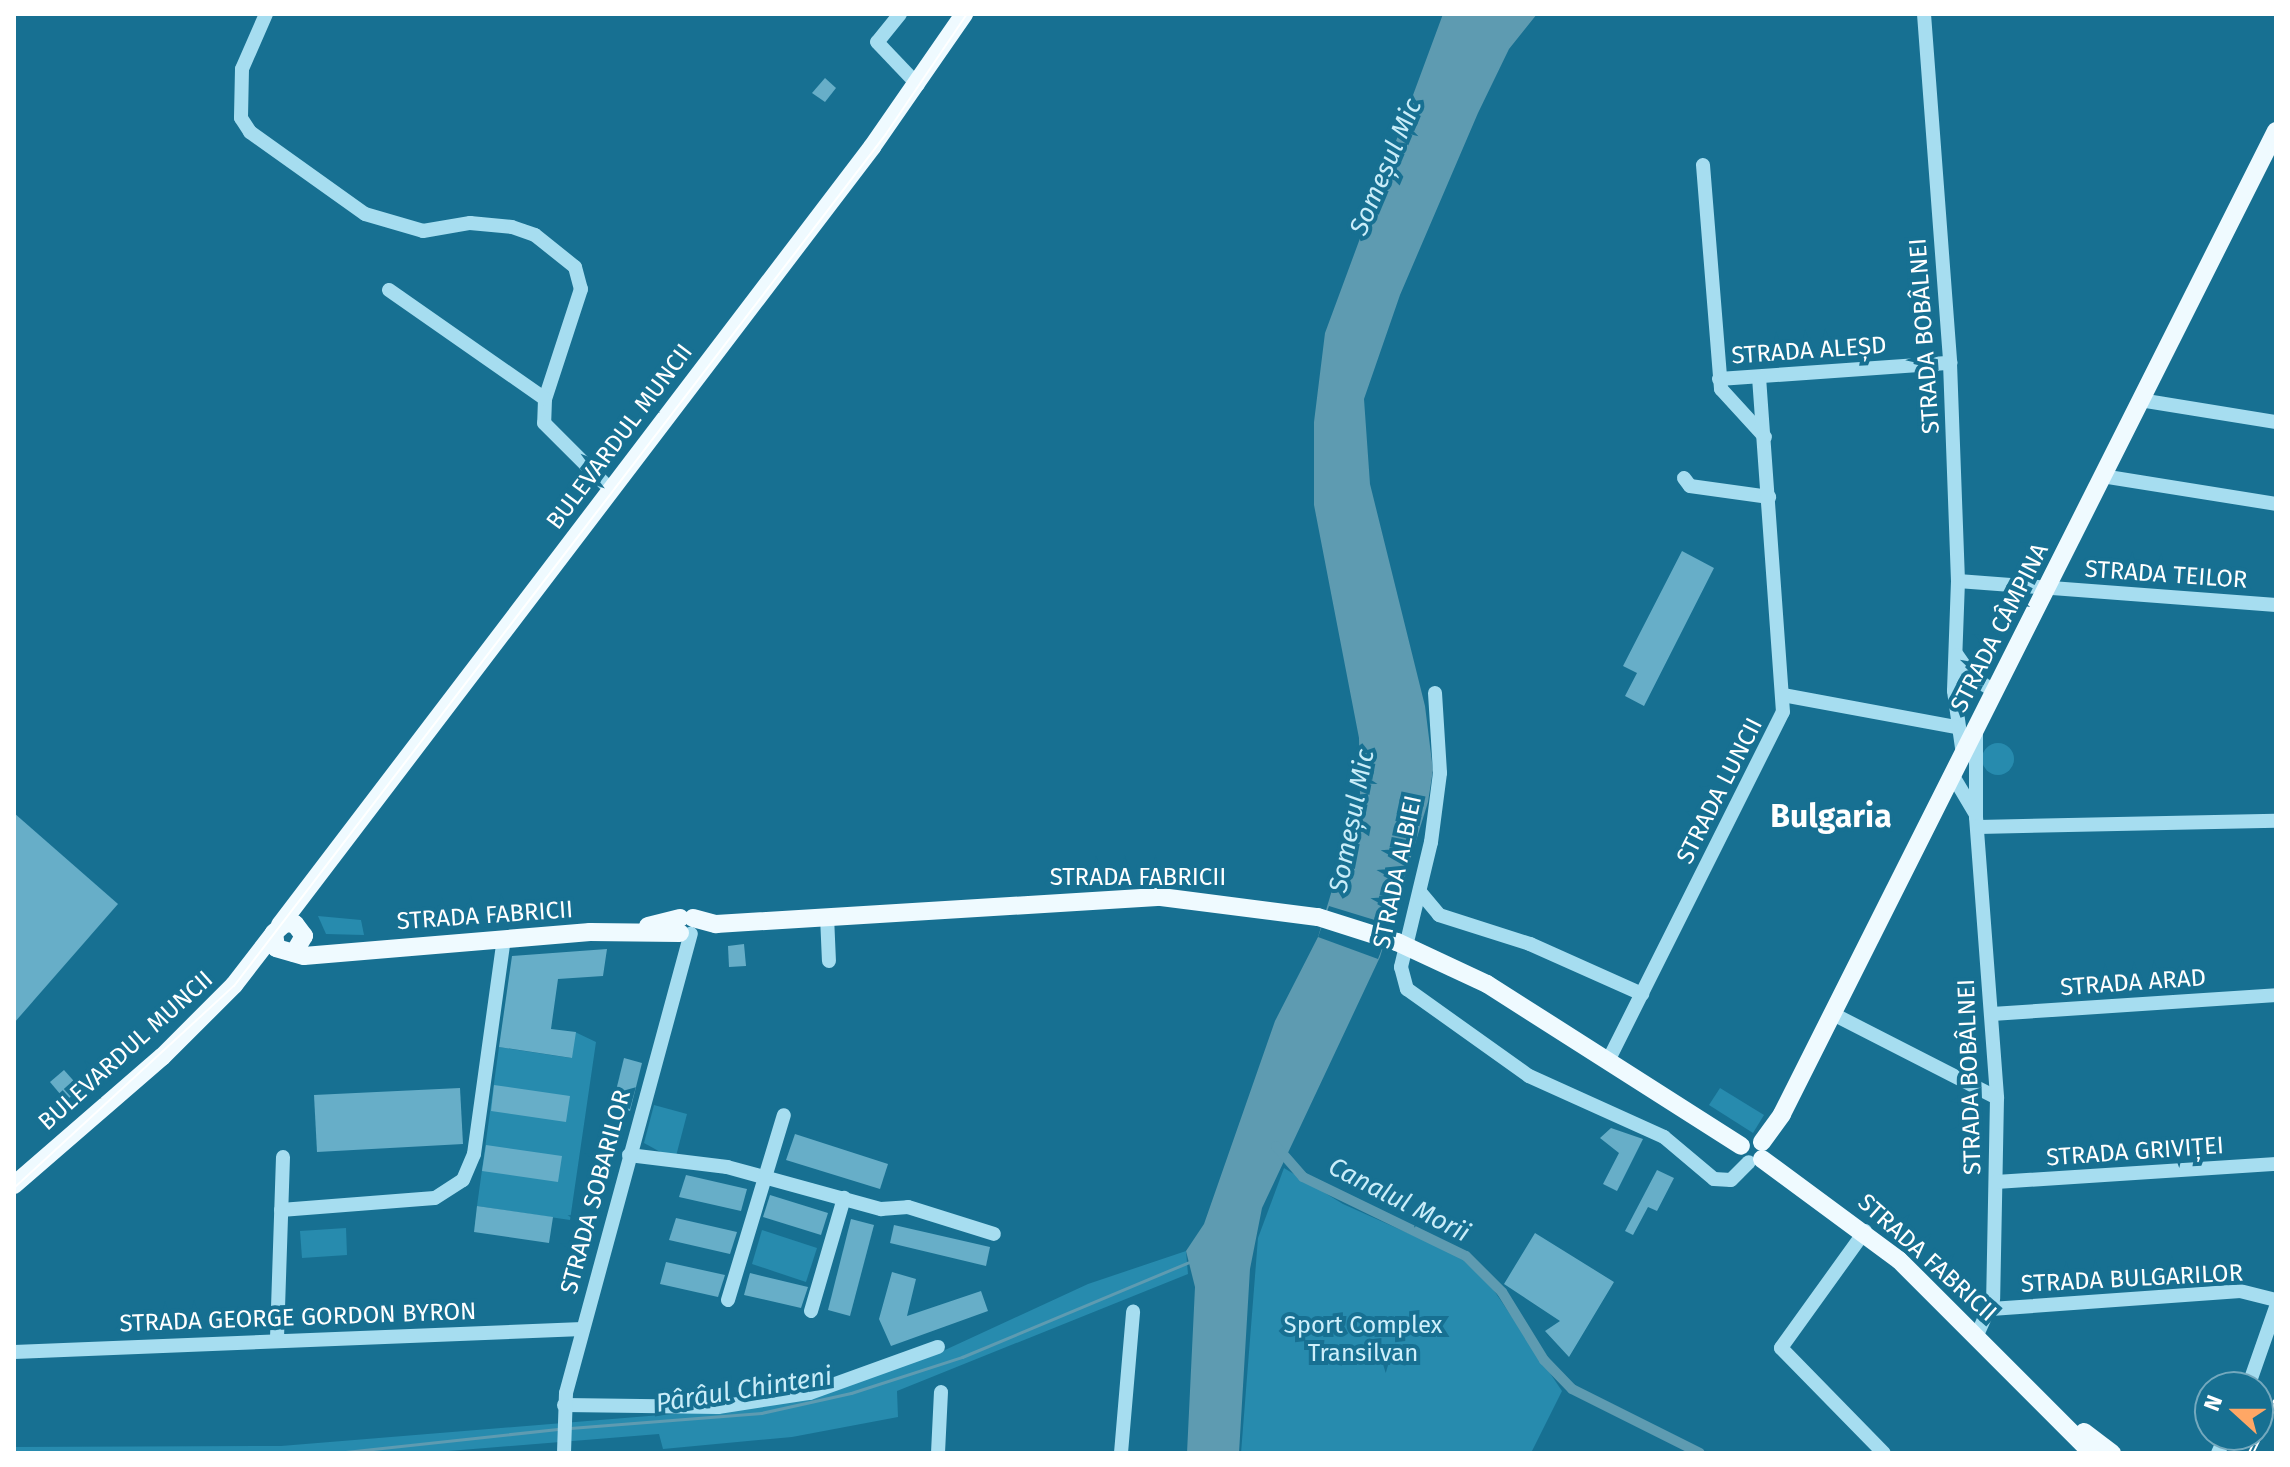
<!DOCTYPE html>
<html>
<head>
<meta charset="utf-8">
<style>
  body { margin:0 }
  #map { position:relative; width:2290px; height:1467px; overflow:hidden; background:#177092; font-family:"Fira Sans",sans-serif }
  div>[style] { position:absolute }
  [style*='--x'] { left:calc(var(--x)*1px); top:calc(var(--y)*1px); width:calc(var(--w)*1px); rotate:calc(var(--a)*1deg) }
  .green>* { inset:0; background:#278bae }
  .round { border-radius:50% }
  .water>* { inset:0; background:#5e9bb1 }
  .pier>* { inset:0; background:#177092 }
  .stream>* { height:3px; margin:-1.5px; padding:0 1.5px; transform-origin:1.5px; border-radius:1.5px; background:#5e9bb1 }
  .canal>* { height:10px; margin:-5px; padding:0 5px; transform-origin:5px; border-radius:5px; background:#5e9bb1 }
  .building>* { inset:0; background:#67aec8 }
  .minor>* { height:14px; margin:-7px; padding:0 7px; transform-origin:7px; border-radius:7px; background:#a6ddf0 }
  .major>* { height:18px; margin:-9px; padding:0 9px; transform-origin:9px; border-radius:9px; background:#effaff }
  .tram>* { height:2px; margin:-1px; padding:0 1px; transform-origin:1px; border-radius:1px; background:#fff }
  .rail>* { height:6px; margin-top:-3px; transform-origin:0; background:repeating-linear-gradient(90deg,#177092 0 9px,#fff 0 18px); box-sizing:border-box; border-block:2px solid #fff }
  span { translate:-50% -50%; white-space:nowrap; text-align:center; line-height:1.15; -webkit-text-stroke:8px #177092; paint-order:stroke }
  .street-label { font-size:24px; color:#fff }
  .park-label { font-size:24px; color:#cdeffb }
  .water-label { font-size:26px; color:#c9edf9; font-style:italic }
  .district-label { font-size:32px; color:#fff; font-weight:700 }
  .frame { position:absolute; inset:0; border:16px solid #fff; pointer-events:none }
  .north { position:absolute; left:2194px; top:1371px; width:80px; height:80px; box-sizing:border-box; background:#177092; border:2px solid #74a9be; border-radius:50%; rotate:291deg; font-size:22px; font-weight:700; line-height:32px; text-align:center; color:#fff }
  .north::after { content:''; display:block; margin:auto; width:28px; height:36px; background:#ffa765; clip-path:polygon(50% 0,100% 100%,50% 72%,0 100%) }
</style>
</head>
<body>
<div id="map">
  <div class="green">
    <i class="round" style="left:1982px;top:743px;width:32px;height:32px"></i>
    <i style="clip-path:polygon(318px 916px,361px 920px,364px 935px,326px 934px)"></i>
    <i style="clip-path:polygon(575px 1032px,596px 1042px,570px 1220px,477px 1206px,499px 1047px,571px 1058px)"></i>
    <i style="clip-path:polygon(1720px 1088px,1764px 1115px,1753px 1133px,1709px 1105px)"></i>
    <i style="clip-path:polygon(654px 1105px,687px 1114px,675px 1160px,644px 1143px)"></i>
    <i style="clip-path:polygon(1284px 1168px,1343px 1204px,1459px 1256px,1491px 1286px,1562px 1391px,1531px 1453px,1241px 1453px,1258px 1238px)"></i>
    <i style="clip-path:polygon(346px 1228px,347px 1255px,302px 1258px,300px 1231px)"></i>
    <i style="clip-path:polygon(762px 1230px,817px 1248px,806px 1282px,752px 1264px)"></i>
    <i style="clip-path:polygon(1186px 1251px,1188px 1274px,897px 1391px,898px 1417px,792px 1437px,663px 1449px,659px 1434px,424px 1453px,14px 1453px,14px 1447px,281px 1446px,759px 1407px,932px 1356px,1088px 1284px)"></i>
  </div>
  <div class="water">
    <i style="clip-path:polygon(1443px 14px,1537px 14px,1509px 49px,1478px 113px,1400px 295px,1364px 399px,1370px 484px,1425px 706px,1433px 770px,1428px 802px,1380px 957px,1262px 1208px,1250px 1269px,1239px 1453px,1187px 1453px,1195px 1287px,1186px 1251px,1204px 1224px,1275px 1021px,1318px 937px,1360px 796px,1359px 738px,1314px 505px,1314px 422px,1325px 333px)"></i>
  </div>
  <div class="pier">
    <i style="clip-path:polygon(1329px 906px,1391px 925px,1378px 959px,1318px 937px)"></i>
  </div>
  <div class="stream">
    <i style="--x:570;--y:1428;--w:192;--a:-4.5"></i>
    <i style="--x:761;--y:1413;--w:92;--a:-12.5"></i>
    <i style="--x:851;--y:1393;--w:117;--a:-18"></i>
    <i style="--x:962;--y:1357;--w:246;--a:-22.7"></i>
    <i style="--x:336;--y:1453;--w:223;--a:-6.2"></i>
  </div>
  <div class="canal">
    <i style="--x:1276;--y:1146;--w:41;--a:48.9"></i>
    <i style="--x:1303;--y:1177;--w:181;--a:25.9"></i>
    <i style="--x:1466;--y:1256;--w:51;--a:45"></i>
    <i style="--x:1502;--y:1292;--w:80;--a:58.3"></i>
    <i style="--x:1544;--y:1360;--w:40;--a:46"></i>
    <i style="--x:1572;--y:1389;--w:143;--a:26.6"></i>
  </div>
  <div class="building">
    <i style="clip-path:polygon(825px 78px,836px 88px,825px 102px,812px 93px)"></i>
    <i style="clip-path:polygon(1682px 551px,1714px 568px,1644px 706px,1625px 696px,1637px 673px,1623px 666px)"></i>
    <i style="clip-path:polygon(14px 813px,118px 904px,14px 1023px)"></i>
    <i style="clip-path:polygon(744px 944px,746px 966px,729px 967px,728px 946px)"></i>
    <i style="clip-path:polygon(607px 949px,603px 976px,558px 979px,551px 1029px,576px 1032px,572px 1058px,499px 1047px,512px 956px)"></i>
    <i style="clip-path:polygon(624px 1058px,642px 1063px,630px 1111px,612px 1107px)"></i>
    <i style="clip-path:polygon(64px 1070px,80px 1088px,66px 1101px,50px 1082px)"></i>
    <i style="clip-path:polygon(494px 1085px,570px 1096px,566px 1122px,491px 1111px)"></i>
    <i style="clip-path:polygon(460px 1088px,463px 1144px,317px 1152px,314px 1095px)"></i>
    <i style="clip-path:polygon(1611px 1128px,1643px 1139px,1617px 1191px,1603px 1184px,1619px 1153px,1600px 1138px)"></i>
    <i style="clip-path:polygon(795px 1134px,888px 1164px,880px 1189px,786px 1160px)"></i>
    <i style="clip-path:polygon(486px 1145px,562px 1156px,558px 1182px,482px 1171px)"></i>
    <i style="clip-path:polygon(1657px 1170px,1674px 1178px,1657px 1211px,1648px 1207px,1633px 1235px,1625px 1231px)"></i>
    <i style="clip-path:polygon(686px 1175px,747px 1189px,741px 1211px,679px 1197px)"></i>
    <i style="clip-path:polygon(770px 1195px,828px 1213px,821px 1235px,763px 1217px)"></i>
    <i style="clip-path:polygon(477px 1206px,553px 1217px,549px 1243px,474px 1232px)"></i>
    <i style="clip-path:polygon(676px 1218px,737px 1232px,730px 1254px,669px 1240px)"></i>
    <i style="clip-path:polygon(851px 1219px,874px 1225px,850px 1316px,828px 1310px)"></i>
    <i style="clip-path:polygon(894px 1225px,990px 1247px,986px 1266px,890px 1243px)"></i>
    <i style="clip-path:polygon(1535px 1233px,1614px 1282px,1569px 1357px,1545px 1331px,1560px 1321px,1504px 1284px)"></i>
    <i style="clip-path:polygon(666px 1262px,725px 1275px,718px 1297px,660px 1284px)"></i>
    <i style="clip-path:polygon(892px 1272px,916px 1279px,907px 1316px,981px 1291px,988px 1311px,891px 1346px,879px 1319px)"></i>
    <i style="clip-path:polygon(750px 1273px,808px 1287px,801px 1308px,744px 1295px)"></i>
  </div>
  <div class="minor">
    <i style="--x:266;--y:14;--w:60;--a:113.6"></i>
    <i style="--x:242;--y:69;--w:49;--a:91.2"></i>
    <i style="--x:241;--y:118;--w:17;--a:57"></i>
    <i style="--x:250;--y:132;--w:141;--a:35.5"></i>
    <i style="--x:365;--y:214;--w:60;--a:16.3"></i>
    <i style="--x:423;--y:231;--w:48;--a:-9.7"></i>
    <i style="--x:470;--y:223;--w:42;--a:5.4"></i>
    <i style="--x:512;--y:227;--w:24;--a:19"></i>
    <i style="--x:535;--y:235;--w:51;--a:38.7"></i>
    <i style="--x:575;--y:267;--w:23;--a:75"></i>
    <i style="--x:581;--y:289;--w:116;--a:108.1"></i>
    <i style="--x:545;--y:399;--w:24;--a:92"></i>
    <i style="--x:544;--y:423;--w:95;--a:45"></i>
    <i style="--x:900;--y:14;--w:36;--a:129"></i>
    <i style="--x:877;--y:42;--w:59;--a:46.4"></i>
    <i style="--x:1924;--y:14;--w:350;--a:85.7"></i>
    <i style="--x:1950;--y:363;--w:218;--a:87.9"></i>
    <i style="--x:1958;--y:581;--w:110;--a:92.1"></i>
    <i style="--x:1954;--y:691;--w:65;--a:82"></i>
    <i style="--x:1703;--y:165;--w:225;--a:85.4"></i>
    <i style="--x:1721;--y:389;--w:65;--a:47.5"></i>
    <i style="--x:389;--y:290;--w:190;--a:34.9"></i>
    <i style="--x:1719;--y:379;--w:232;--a:-4"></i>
    <i style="--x:2140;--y:400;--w:138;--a:9.2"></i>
    <i style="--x:2102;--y:476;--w:176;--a:9.1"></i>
    <i style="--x:1684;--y:478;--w:10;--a:53"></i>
    <i style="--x:1690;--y:486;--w:80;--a:7.9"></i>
    <i style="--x:1958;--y:581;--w:319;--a:4.3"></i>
    <i style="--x:1957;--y:655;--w:28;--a:55"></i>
    <i style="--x:1973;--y:678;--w:26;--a:31"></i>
    <i style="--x:1435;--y:693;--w:80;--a:86.4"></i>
    <i style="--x:1440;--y:773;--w:70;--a:97.4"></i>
    <i style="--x:1431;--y:842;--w:129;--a:103.5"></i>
    <i style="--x:1401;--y:967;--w:23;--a:75"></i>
    <i style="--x:1407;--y:989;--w:150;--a:35.5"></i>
    <i style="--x:1529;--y:1076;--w:148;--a:24.3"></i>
    <i style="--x:1664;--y:1137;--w:65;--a:40"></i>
    <i style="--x:1714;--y:1179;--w:17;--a:3"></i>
    <i style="--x:1731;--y:1180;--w:25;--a:-45"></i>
    <i style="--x:1783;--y:695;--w:175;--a:10.5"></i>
    <i style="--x:1976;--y:730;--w:87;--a:90"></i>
    <i style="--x:1976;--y:817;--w:282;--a:85.7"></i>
    <i style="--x:1997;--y:1098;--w:201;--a:91.1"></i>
    <i style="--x:1993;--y:1299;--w:37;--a:114"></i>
    <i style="--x:1953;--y:776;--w:43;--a:59.3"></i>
    <i style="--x:1978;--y:827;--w:298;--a:-1.2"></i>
    <i style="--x:1420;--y:892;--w:30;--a:50"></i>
    <i style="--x:1439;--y:915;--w:96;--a:17.7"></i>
    <i style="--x:1530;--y:944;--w:123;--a:24.1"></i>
    <i style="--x:827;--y:916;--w:45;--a:87.5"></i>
    <i style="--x:1833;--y:1014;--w:184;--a:27.1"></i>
    <i style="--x:1992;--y:1014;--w:285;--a:-3.8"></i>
    <i style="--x:1608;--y:1061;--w:390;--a:-63.4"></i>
    <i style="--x:1783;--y:712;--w:335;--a:-94.1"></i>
    <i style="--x:629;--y:1155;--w:99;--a:7"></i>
    <i style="--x:727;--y:1167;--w:160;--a:15.3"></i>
    <i style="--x:881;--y:1209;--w:27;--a:-4"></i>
    <i style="--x:908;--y:1207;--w:90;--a:17.4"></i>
    <i style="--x:1996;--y:1182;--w:281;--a:-3.7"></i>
    <i style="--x:281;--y:1210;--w:154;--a:-4.5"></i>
    <i style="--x:435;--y:1198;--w:33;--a:-33"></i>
    <i style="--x:463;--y:1180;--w:28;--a:-67"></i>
    <i style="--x:474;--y:1154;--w:217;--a:-82.1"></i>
    <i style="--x:1865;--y:1231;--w:144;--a:125.7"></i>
    <i style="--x:1781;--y:1348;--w:147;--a:45.6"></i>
    <i style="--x:728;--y:1300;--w:193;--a:-73.2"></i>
    <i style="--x:1991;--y:1309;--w:250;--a:-4.1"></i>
    <i style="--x:2240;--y:1291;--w:37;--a:14"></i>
    <i style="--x:811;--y:1311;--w:118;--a:-73.7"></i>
    <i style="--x:277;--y:1338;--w:181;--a:-88.1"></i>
    <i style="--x:14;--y:1352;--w:569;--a:-2.31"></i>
    <i style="--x:2248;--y:1387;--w:85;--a:-70.7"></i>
    <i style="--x:564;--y:1405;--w:154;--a:0.7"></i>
    <i style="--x:718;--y:1407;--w:93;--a:-8.7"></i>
    <i style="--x:810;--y:1393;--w:136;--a:-19.8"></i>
    <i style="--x:564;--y:1453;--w:60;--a:-88.1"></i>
    <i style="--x:566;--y:1393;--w:476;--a:-74.8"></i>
    <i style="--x:938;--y:1453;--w:61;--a:-87.2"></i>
    <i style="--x:1121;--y:1453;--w:142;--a:-85.1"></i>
    <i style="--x:2218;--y:1453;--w:20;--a:-66"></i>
  </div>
  <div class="major">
    <i style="--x:693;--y:918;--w:24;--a:15"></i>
    <i style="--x:716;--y:924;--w:446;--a:-3.5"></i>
    <i style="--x:1161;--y:897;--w:158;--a:7.3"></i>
    <i style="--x:1318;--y:917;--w:83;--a:17.6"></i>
    <i style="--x:1397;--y:942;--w:99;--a:25"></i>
    <i style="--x:1487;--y:984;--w:301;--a:32.5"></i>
    <i style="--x:280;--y:925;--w:978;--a:-52.73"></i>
    <i style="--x:872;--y:147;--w:162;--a:-55.3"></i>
    <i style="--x:648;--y:926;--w:33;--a:-14"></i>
    <i style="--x:294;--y:953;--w:20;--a:-60"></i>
    <i style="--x:304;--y:936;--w:15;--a:-127"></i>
    <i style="--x:295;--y:924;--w:10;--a:-174"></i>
    <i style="--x:285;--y:923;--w:15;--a:138"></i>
    <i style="--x:274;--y:933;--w:15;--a:82"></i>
    <i style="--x:276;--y:948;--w:29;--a:16"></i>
    <i style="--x:304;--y:956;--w:287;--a:-4.8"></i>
    <i style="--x:590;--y:932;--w:90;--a:0.6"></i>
    <i style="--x:1762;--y:1142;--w:34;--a:-54"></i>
    <i style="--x:1782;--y:1114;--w:1100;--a:-63.32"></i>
    <i style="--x:1762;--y:1159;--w:170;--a:36.4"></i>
    <i style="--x:1899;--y:1260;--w:273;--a:45"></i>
    <i style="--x:14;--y:1185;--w:196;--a:-40.9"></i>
    <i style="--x:162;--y:1057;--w:102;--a:-45"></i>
    <i style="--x:234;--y:985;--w:66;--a:-52.4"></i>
    <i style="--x:2084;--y:1432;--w:35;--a:37"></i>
  </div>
  <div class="tram">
    <i style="--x:14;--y:1188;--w:299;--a:-42.6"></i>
    <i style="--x:234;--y:986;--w:1073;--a:-52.57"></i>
    <i style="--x:886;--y:134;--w:145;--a:-56"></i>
  </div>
  <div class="rail">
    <i style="--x:2251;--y:1453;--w:58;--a:-64.3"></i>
  </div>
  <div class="street-label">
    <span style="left:1925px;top:336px;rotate:-94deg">STRADA BOBÂLNEI</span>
    <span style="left:1809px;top:351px;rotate:-4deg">STRADA ALEȘD</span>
    <span style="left:620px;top:437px;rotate:-53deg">BULEVARDUL MUNCII</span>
    <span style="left:2166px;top:575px;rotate:4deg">STRADA TEILOR</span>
    <span style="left:2000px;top:628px;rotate:-63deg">STRADA CÂMPINA</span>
    <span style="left:1720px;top:791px;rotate:-63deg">STRADA LUNCII</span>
    <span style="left:1398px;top:872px;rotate:-78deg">STRADA ALBIEI</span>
    <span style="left:1138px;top:878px">STRADA FABRICII</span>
    <span style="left:485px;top:916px;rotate:-4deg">STRADA FABRICII</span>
    <span style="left:2133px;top:983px;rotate:-4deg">STRADA ARAD</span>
    <span style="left:126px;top:1051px;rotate:-42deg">BULEVARDUL MUNCII</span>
    <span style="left:1970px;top:1077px;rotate:-92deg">STRADA BOBÂLNEI</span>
    <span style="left:2135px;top:1152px;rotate:-4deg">STRADA GRIVIȚEI</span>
    <span style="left:596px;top:1192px;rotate:-75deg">STRADA SOBARILOR</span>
    <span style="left:1927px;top:1258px;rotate:42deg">STRADA FABRICII</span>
    <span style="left:2132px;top:1279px;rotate:-3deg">STRADA BULGARILOR</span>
    <span style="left:298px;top:1318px;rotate:-2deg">STRADA GEORGE GORDON BYRON</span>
  </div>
  <div class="park-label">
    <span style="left:1363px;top:1340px">Sport Complex<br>Transilvan</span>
  </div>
  <div class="water-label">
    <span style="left:1386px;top:167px;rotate:-67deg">Someșul Mic</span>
    <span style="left:1352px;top:821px;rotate:-79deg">Someșul Mic</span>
    <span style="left:1399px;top:1200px;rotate:27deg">Canalul Morii</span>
    <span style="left:744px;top:1390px;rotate:-9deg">Pârâul Chinteni</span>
  </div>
  <div class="district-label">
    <span style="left:1831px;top:816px">Bulgaria</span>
  </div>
  <div class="frame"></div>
  <div class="north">N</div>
</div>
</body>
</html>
